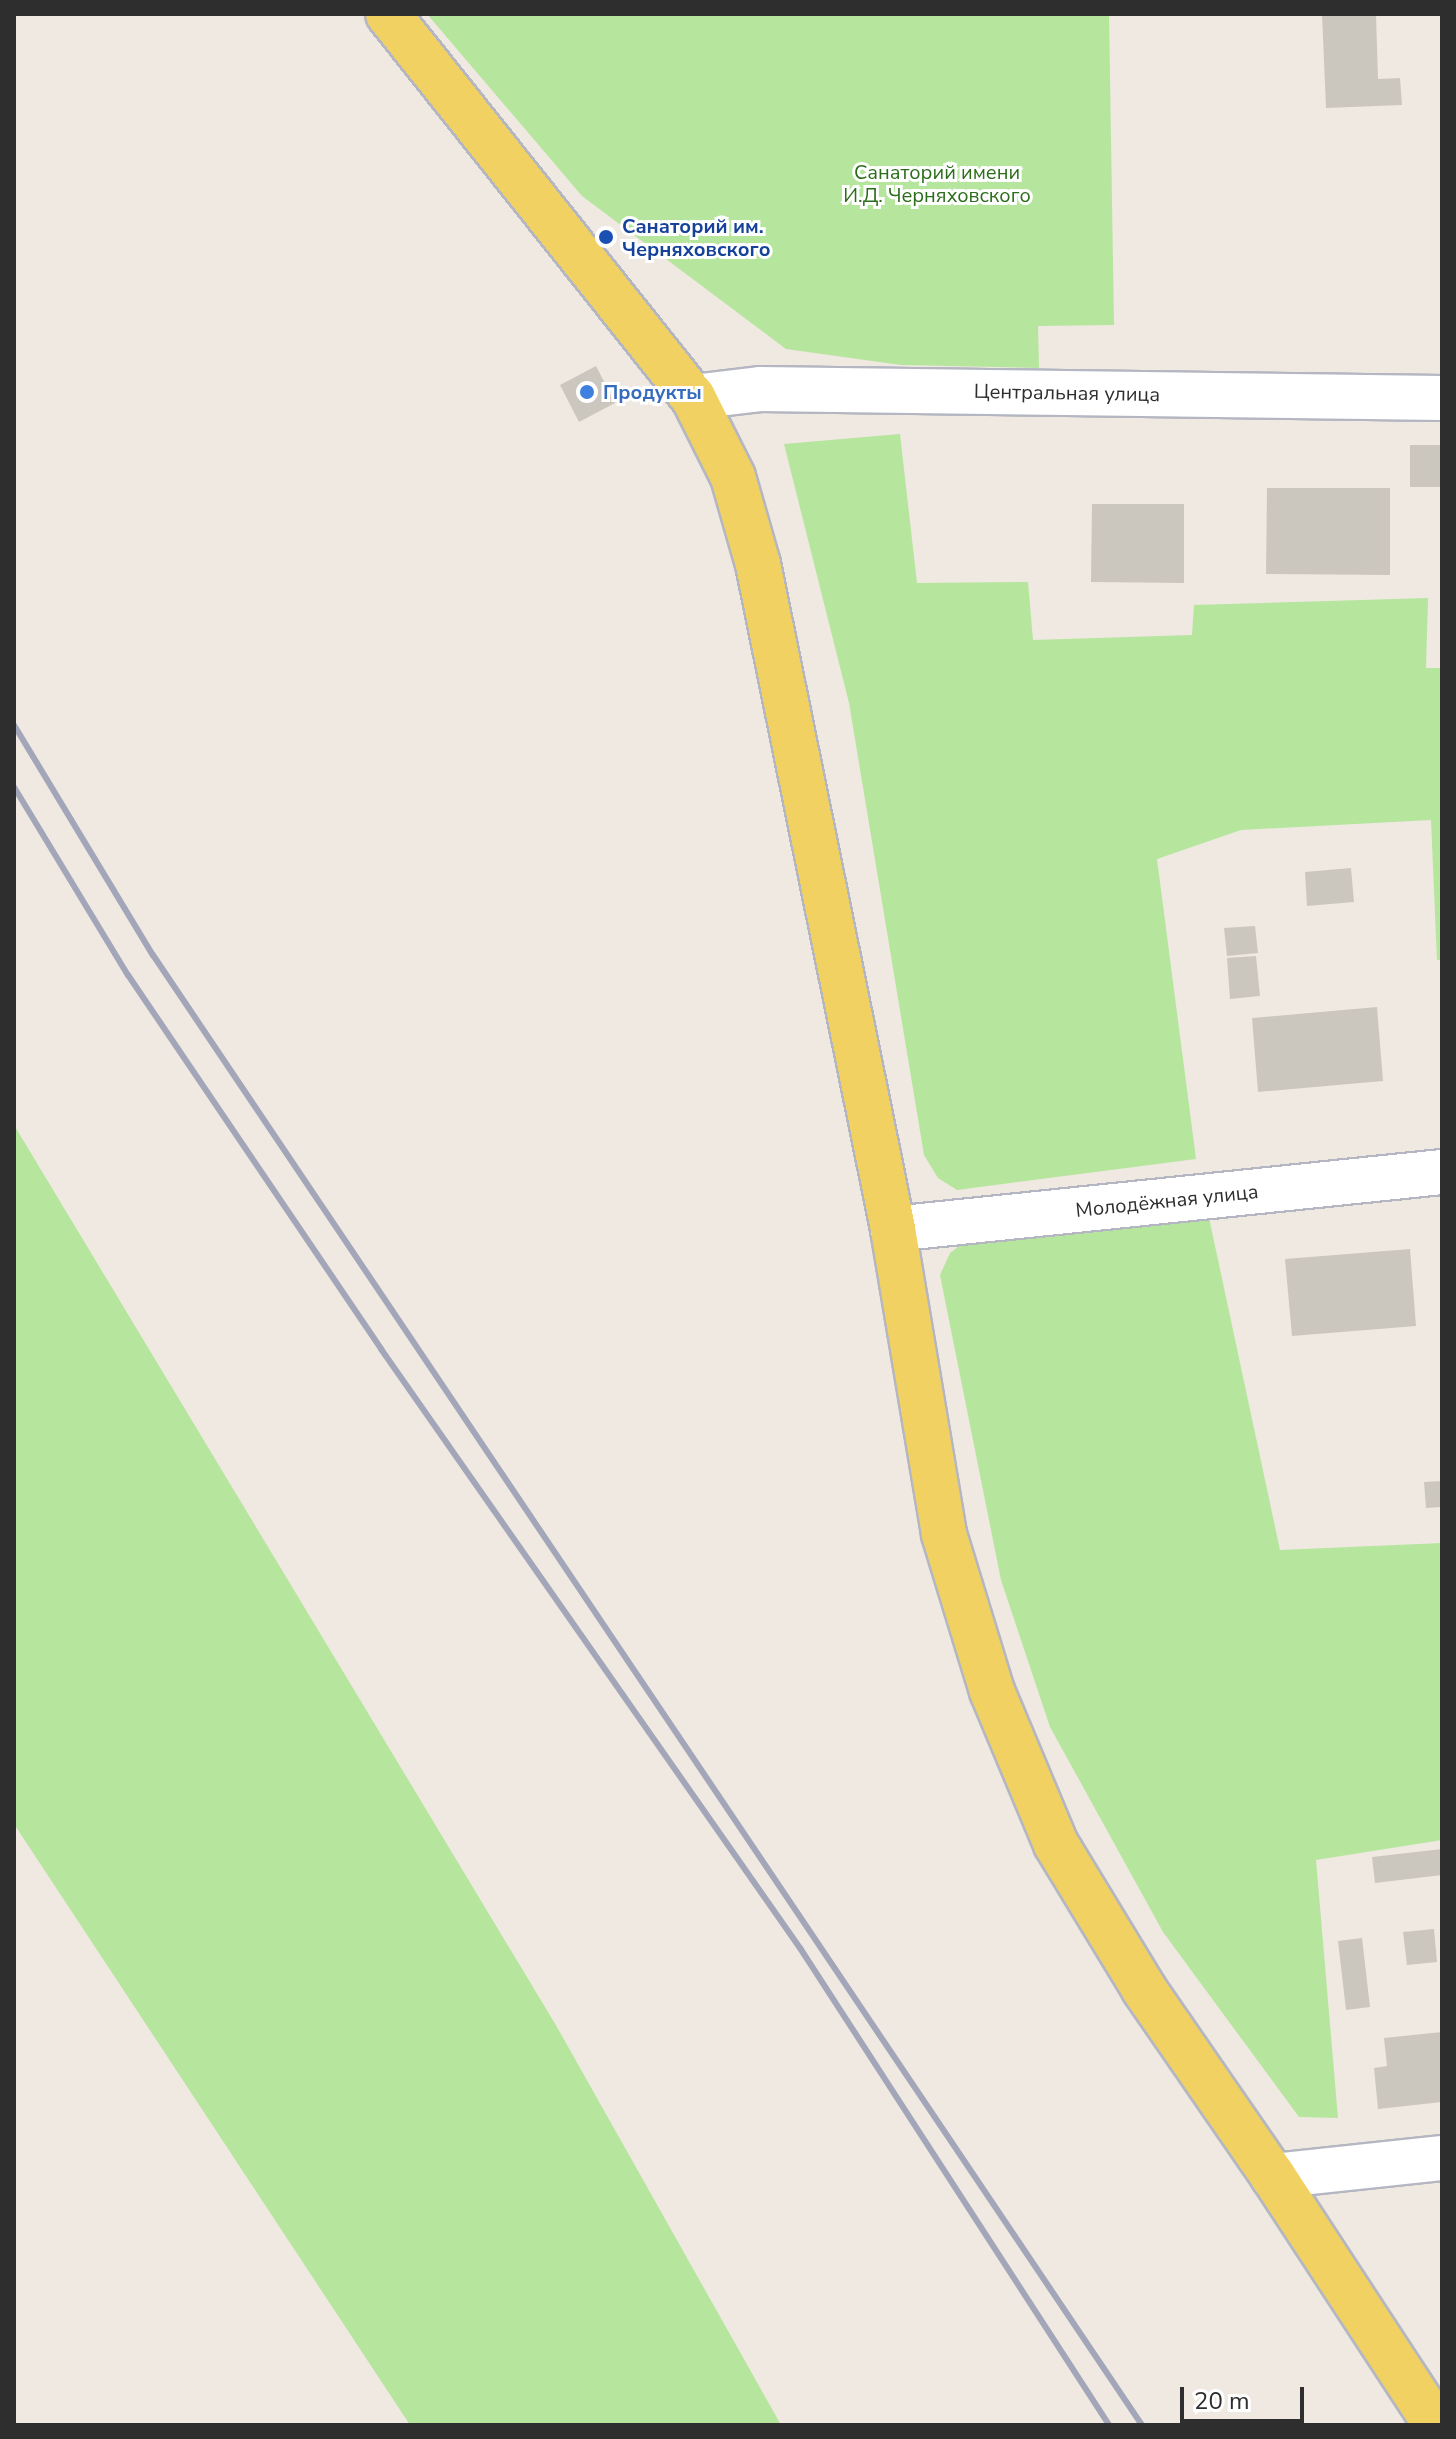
<!DOCTYPE html>
<html>
<head>
<meta charset="utf-8">
<style>
  body { margin:0 }
  #map { position:relative; width:1456px; height:2439px; overflow:hidden; background:#efe9e1; font-family:"Nunito Sans",sans-serif }
  div>[style] { position:absolute }
  [style*='--x'] { left:calc(var(--x)*1px); top:calc(var(--y)*1px); width:calc(var(--w)*1px); rotate:calc(var(--a)*1deg) }
  .green>* { inset:0; background:#b6e59e }
  .building>* { inset:0; background:#cbc7bf }
  .roads { filter:drop-shadow(2px 0 #b4b7c1) drop-shadow(-2px 0 #b4b7c1) drop-shadow(0 2px #b4b7c1) drop-shadow(0 -2px #b4b7c1) }
  .minor>* { height:44px; margin:-22px; padding:0 22px; transform-origin:22px; border-radius:22px; background:#fff }
  .major>* { height:44px; margin:-22px; padding:0 22px; transform-origin:22px; border-radius:22px; background:#f2d163 }
  .rail>* { height:6px; margin:-3px; padding:0 3px; transform-origin:3px; border-radius:3px; background:#a3a6b8 }
  .dots>* { width:22px; height:22px; translate:-50% -50%; box-sizing:border-box; border:4px solid #fff; border-radius:50% }
  span { translate:-50% -50%; white-space:nowrap; text-align:center; line-height:1.15; -webkit-text-stroke:6px #fff; paint-order:stroke }
  .park-label { font-size:20px; color:#2c6e1b }
  .transit-label { font-size:20px; color:#164399; font-weight:700 }
  .left { translate:0 -50%; text-align:left }
  .shop-label { font-size:20px; color:#366cbe; font-weight:700 }
  .street-label { font-size:20px; color:#2e2e2e }
  .frame { position:absolute; inset:0; border:16px solid #2e2e2e; pointer-events:none }
  .scale { position:absolute; left:1180px; top:2387px; width:124px; height:36px; box-sizing:border-box; border:4px solid #2e2e2e; border-top:0; padding-left:10px; font-size:24px; line-height:28px; white-space:nowrap; color:#2e2e2e; -webkit-text-stroke:6px #fff; paint-order:stroke }
</style>
</head>
<body>
<div id="map">
  <div class="green">
    <i style="clip-path:polygon(427px 14px,1109px 14px,1114px 325px,1038px 326px,1039px 368px,901px 365px,786px 349px,582px 196px)"></i>
    <i style="clip-path:polygon(900px 434px,917px 583px,1028px 582px,1033px 640px,1192px 635px,1194px 605px,1428px 598px,1426px 668px,1442px 668px,1442px 960px,1437px 960px,1431px 820px,1241px 830px,1157px 859px,1196px 1159px,957px 1190px,938px 1178px,924px 1155px,849px 703px,784px 444px)"></i>
    <i style="clip-path:polygon(14px 1125px,557px 2027px,781px 2425px,410px 2425px,14px 1824px)"></i>
    <i style="clip-path:polygon(1208px 1213px,1280px 1550px,1442px 1543px,1442px 1840px,1316px 1860px,1338px 2118px,1299px 2117px,1163px 1932px,1050px 1727px,1001px 1580px,940px 1275px,950px 1253px,970px 1238px)"></i>
  </div>
  <div class="building">
    <i style="clip-path:polygon(1322px 14px,1376px 14px,1378px 79px,1400px 78px,1402px 105px,1326px 108px)"></i>
    <i style="clip-path:polygon(596px 366px,615px 403px,579px 422px,560px 385px)"></i>
    <i style="clip-path:polygon(1410px 445px,1442px 445px,1441px 487px,1410px 487px)"></i>
    <i style="clip-path:polygon(1267px 488px,1390px 488px,1390px 575px,1266px 574px)"></i>
    <i style="clip-path:polygon(1092px 504px,1184px 504px,1184px 583px,1091px 582px)"></i>
    <i style="clip-path:polygon(1351px 868px,1354px 902px,1307px 906px,1305px 872px)"></i>
    <i style="clip-path:polygon(1255px 926px,1258px 953px,1227px 956px,1224px 928px)"></i>
    <i style="clip-path:polygon(1256px 956px,1260px 996px,1230px 999px,1227px 958px)"></i>
    <i style="clip-path:polygon(1377px 1007px,1383px 1081px,1258px 1092px,1252px 1018px)"></i>
    <i style="clip-path:polygon(1410px 1249px,1416px 1326px,1292px 1336px,1285px 1259px)"></i>
    <i style="clip-path:polygon(1442px 1481px,1442px 1507px,1426px 1508px,1424px 1482px)"></i>
    <i style="clip-path:polygon(1442px 1849px,1442px 1875px,1375px 1883px,1372px 1857px)"></i>
    <i style="clip-path:polygon(1434px 1929px,1437px 1962px,1407px 1965px,1403px 1932px)"></i>
    <i style="clip-path:polygon(1362px 1938px,1370px 2007px,1346px 2010px,1338px 1941px)"></i>
    <i style="clip-path:polygon(1442px 2032px,1442px 2102px,1378px 2109px,1374px 2068px,1387px 2066px,1384px 2038px)"></i>
  </div>
  <div class="roads">
    <div class="minor">
      <i style="--x:693;--y:397;--w:67;--a:-6.8"></i>
      <i style="--x:760;--y:389;--w:682;--a:0.76"></i>
      <i style="--x:893;--y:1229;--w:552;--a:-5.93"></i>
      <i style="--x:1273;--y:2176;--w:170;--a:-6.1"></i>
    </div>
    <div class="major">
      <i style="--x:388;--y:14;--w:490;--a:51.5"></i>
      <i style="--x:693;--y:397;--w:89;--a:63.4"></i>
      <i style="--x:733;--y:477;--w:91;--a:74"></i>
      <i style="--x:758;--y:564;--w:679;--a:78.52"></i>
      <i style="--x:893;--y:1229;--w:309;--a:80.5"></i>
      <i style="--x:944;--y:1534;--w:164;--a:73"></i>
      <i style="--x:992;--y:1691;--w:166;--a:67.3"></i>
      <i style="--x:1056;--y:1844;--w:170;--a:58.7"></i>
      <i style="--x:1144;--y:1989;--w:227;--a:55.4"></i>
      <i style="--x:1273;--y:2176;--w:298;--a:56.8"></i>
    </div>
  </div>
  <div class="rail">
    <i style="--x:14;--y:725;--w:269;--a:58.9"></i>
    <i style="--x:153;--y:955;--w:1772;--a:56.07"></i>
    <i style="--x:14;--y:787;--w:220;--a:58.8"></i>
    <i style="--x:128;--y:975;--w:452;--a:55.9"></i>
    <i style="--x:381;--y:1349;--w:731;--a:55.03"></i>
    <i style="--x:800;--y:1948;--w:568;--a:57.06"></i>
  </div>
  <div class="dots">
    <i style="left:606px;top:237px;background:#1a4fb4"></i>
    <i style="left:587px;top:392px;background:#3f7fe0"></i>
  </div>
  <div class="park-label">
    <span style="left:937px;top:184px">Санаторий имени<br>И.Д. Черняховского</span>
  </div>
  <div class="transit-label">
    <span class="left" style="left:622px;top:238px">Санаторий им.<br>Черняховского</span>
  </div>
  <div class="shop-label">
    <span class="left" style="left:603px;top:392px">Продукты</span>
  </div>
  <div class="street-label">
    <span style="left:1067px;top:393px;rotate:1deg">Центральная улица</span>
    <span style="left:1167px;top:1201px;rotate:-6deg">Молодёжная улица</span>
  </div>
  <div class="frame"></div>
  <div class="scale">20 m</div>
</div>
</body>
</html>
